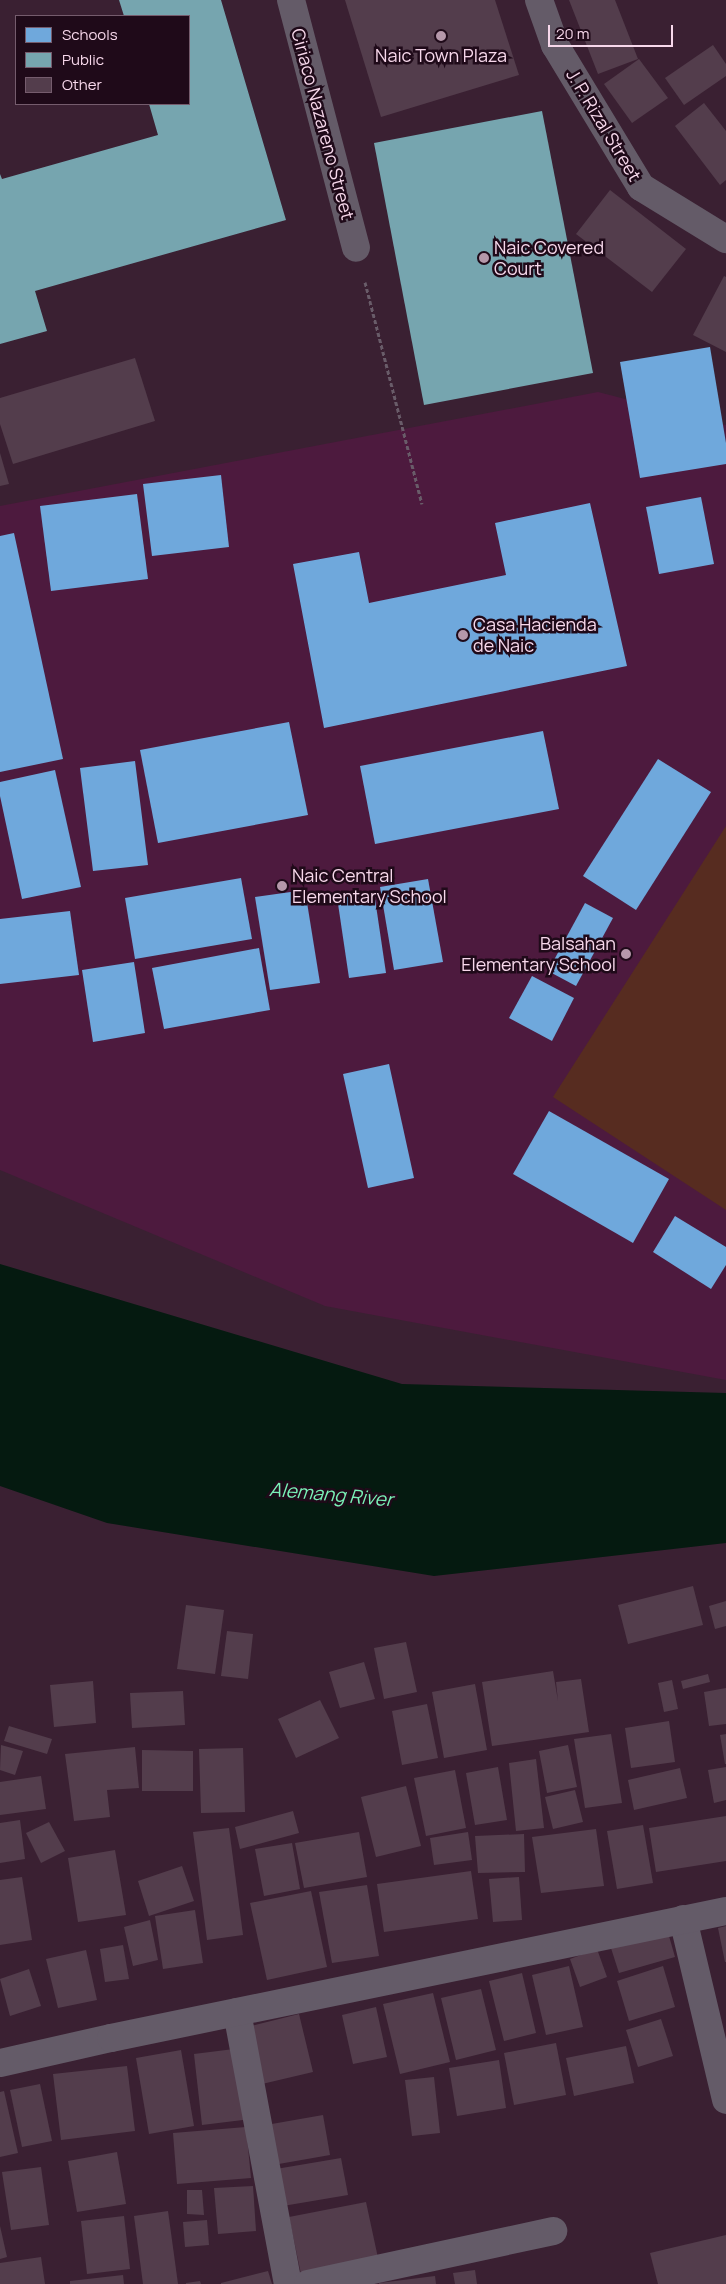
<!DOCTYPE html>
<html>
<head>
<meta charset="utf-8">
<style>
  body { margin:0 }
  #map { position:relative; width:726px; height:2284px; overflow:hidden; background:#3a2032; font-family:Manrope,sans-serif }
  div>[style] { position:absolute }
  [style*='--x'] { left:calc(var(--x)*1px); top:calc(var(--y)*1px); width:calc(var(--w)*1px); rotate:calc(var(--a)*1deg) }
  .built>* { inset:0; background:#4d1a3e }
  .green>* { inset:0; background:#572c20 }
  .water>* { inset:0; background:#051a10 }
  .schools>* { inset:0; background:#6fa8dc }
  .public>* { inset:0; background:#76a5af }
  .building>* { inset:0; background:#533d4c }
  .path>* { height:3px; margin-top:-1.5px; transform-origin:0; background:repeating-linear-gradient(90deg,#695c69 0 4px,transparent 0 6.5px) }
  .minor>* { height:28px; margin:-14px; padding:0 14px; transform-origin:14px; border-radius:14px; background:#645b68 }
  .dots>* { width:14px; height:14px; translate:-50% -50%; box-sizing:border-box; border:2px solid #1f0a19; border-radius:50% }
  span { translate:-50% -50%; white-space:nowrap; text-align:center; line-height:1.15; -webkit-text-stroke:5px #1f0a19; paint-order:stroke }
  .poi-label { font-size:18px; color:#f7d8eb }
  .left { translate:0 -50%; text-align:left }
  .right { translate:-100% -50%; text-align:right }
  .street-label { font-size:18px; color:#f7d8eb }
  .water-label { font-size:19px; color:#7af1b7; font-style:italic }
  .legend { position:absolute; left:15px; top:15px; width:175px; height:90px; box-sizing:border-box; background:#1f0a19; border:1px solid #755c6d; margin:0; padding:6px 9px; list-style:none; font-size:15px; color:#f7d8eb }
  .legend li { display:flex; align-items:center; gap:10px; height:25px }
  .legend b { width:25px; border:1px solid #755c6d }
  .scale { position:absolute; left:548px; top:25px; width:125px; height:22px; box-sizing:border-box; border:2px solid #f7d8eb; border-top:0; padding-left:6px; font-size:15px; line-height:18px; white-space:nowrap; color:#f7d8eb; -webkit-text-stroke:4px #1f0a19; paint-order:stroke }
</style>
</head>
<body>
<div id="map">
  <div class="built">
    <i style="clip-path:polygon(598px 392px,726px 425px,726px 1380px,325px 1306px,0 1170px,0 506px)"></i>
  </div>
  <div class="green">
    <i style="clip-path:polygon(726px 826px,726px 1210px,553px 1097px)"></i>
  </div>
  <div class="water">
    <i style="clip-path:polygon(0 1264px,402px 1384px,726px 1393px,726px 1543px,434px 1576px,107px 1523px,0 1486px)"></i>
  </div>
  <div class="schools">
    <i style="clip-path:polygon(710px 347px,726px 443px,726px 464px,640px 478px,620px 362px)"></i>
    <i style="clip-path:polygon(221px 475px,229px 547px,152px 556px,143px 484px)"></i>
    <i style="clip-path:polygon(137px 494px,148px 579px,51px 591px,40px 506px)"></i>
    <i style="clip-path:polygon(701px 497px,714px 564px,659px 574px,646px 507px)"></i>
    <i style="clip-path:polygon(590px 503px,627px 666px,324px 728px,293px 564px,359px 552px,369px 603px,506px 575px,495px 523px)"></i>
    <i style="clip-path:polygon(14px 533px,63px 759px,0 772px,0 536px)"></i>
    <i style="clip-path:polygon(289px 722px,308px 815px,158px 843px,140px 750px)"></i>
    <i style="clip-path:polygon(543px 731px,559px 809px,375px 844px,360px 766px)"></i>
    <i style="clip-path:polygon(658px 759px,711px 792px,636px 910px,583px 876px)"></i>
    <i style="clip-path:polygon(135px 761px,148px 865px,93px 871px,80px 768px)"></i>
    <i style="clip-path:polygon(55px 770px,81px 887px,22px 899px,0 796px,0 782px)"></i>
    <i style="clip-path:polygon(241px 878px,252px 939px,135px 959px,125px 898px)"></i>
    <i style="clip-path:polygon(428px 879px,443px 962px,394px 970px,380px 887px)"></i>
    <i style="clip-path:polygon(305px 890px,320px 983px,270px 990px,255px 897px)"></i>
    <i style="clip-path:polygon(374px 892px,386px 973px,349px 978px,337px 897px)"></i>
    <i style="clip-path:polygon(585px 903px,613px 918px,576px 986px,548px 971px)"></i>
    <i style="clip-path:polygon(70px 911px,79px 975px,0 984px,0 919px)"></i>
    <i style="clip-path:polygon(259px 948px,270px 1010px,164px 1029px,152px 968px)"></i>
    <i style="clip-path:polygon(134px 962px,145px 1033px,93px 1042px,82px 970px)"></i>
    <i style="clip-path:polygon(532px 976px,574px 998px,552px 1041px,509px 1018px)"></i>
    <i style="clip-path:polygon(389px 1064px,414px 1178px,368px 1188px,343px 1074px)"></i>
    <i style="clip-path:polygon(549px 1111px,669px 1179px,633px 1243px,513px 1174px)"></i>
    <i style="clip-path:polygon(675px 1216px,726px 1247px,726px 1265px,711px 1289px,653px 1252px)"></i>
  </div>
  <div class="public">
    <i style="clip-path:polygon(119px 0,221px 0,286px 220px,35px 291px,47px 331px,0 344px,0 174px,2px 179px,158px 135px,149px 104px,189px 104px,189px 16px,124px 16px)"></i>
    <i style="clip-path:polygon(542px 111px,593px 373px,424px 405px,374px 143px)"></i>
  </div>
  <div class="building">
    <i style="clip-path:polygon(345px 0,495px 0,519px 75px,381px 117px)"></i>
    <i style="clip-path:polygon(569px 0,615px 0,638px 59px,598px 74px)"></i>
    <i style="clip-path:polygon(713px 45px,726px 64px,726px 76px,684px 105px,665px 78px)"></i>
    <i style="clip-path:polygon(639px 59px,668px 98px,632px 123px,604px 84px)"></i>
    <i style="clip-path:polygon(704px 103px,726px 131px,726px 180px,720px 185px,675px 126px)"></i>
    <i style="clip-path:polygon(610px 190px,686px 249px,652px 292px,576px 234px)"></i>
    <i style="clip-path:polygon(724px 276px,726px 277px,726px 352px,693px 335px)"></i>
    <i style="clip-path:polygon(135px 358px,155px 421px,13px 464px,0 424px,0 398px)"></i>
    <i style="clip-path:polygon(0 453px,9px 484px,0 486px)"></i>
    <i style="clip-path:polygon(693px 1586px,703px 1625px,628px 1644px,618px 1605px)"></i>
    <i style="clip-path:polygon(726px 1601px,726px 1626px,715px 1629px,709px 1606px)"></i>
    <i style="clip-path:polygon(186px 1605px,224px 1610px,215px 1674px,177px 1669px)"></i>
    <i style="clip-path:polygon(227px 1631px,253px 1634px,248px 1679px,221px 1676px)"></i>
    <i style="clip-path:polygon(406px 1642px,417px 1692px,384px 1699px,374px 1648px)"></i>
    <i style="clip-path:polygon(364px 1662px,375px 1699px,340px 1708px,329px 1672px)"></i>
    <i style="clip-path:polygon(553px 1671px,558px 1701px,556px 1682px,581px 1679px,589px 1732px,492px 1746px,482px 1682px)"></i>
    <i style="clip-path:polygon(708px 1674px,710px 1682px,683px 1689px,681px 1681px)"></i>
    <i style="clip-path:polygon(672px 1680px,678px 1709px,664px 1712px,658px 1683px)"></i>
    <i style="clip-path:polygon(93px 1681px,96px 1723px,54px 1727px,50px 1685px)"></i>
    <i style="clip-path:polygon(475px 1684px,487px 1750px,444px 1758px,432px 1692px)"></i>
    <i style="clip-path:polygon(726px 1688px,726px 1724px,709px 1726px,704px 1692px)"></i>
    <i style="clip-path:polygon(183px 1691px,185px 1725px,132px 1728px,130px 1693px)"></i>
    <i style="clip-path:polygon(320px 1700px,339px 1738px,296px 1758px,278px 1719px)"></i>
    <i style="clip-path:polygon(427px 1704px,438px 1758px,402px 1765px,392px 1711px)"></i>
    <i style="clip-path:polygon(669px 1721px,675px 1762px,631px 1768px,625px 1728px)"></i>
    <i style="clip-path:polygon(9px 1726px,52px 1739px,47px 1754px,4px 1741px)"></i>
    <i style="clip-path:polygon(611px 1734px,622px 1803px,585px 1808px,574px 1739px)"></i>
    <i style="clip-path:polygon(726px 1734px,726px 1764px,725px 1764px,720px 1735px)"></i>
    <i style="clip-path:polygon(1px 1745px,23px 1751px,15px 1775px,0 1770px)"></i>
    <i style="clip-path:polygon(568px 1745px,577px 1787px,547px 1793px,539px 1751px)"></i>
    <i style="clip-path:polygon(135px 1747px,139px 1788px,107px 1790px,110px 1817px,74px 1821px,65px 1754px)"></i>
    <i style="clip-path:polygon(243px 1748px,245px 1812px,201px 1813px,199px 1749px)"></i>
    <i style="clip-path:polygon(142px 1750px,193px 1751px,193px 1791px,142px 1791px)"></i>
    <i style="clip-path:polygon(536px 1759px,544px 1828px,516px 1831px,509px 1763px)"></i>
    <i style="clip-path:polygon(498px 1767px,507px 1820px,475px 1825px,466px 1773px)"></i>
    <i style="clip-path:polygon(726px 1767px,726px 1800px,714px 1803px,708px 1770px)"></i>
    <i style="clip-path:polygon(680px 1768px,687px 1798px,634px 1810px,628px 1780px)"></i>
    <i style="clip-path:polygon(455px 1770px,466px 1828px,426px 1836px,414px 1778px)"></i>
    <i style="clip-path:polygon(41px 1776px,46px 1809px,0 1815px,0 1782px)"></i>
    <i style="clip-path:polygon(406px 1786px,421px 1846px,376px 1857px,361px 1797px)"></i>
    <i style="clip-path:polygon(575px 1790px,583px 1822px,553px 1829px,545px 1797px)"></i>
    <i style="clip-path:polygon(293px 1811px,299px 1833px,240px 1849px,235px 1827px)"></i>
    <i style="clip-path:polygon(726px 1816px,726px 1861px,656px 1872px,649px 1828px)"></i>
    <i style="clip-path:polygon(20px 1820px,25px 1859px,0 1863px,0 1823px)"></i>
    <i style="clip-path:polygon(49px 1822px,65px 1851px,41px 1863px,26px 1833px)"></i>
    <i style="clip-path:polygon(643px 1825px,653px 1883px,617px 1889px,607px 1831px)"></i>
    <i style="clip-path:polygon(229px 1828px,243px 1935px,207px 1940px,193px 1832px)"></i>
    <i style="clip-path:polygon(596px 1829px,604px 1886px,541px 1893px,532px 1837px)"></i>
    <i style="clip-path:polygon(359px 1832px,367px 1877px,304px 1888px,295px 1843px)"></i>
    <i style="clip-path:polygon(468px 1832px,472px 1860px,434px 1865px,430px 1838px)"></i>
    <i style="clip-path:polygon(524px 1834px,525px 1872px,478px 1873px,475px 1836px)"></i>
    <i style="clip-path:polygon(292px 1843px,300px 1889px,264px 1896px,255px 1849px)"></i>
    <i style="clip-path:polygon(115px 1850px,126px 1915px,78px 1922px,68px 1858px)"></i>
    <i style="clip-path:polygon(182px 1866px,194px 1901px,149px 1916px,138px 1881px)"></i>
    <i style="clip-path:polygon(471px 1871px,478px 1919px,384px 1932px,377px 1884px)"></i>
    <i style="clip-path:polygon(22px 1877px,32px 1940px,0 1945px,0 1880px)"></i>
    <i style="clip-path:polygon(519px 1877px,522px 1920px,493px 1922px,489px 1879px)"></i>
    <i style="clip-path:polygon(367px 1885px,379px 1956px,332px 1963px,319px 1892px)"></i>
    <i style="clip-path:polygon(311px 1891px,327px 1967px,267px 1980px,250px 1903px)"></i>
    <i style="clip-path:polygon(195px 1910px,203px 1963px,163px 1969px,155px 1916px)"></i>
    <i style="clip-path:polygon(150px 1920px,158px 1960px,133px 1966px,124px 1927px)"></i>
    <i style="clip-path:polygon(726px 1926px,726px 1962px,725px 1962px,718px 1928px)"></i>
    <i style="clip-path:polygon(667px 1929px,675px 1957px,619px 1973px,610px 1945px)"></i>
    <i style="clip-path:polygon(123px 1945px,129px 1979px,105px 1982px,100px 1949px)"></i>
    <i style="clip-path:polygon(597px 1949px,607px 1977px,580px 1987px,570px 1959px)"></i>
    <i style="clip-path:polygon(86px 1950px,97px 2000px,58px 2008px,46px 1959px)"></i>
    <i style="clip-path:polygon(569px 1966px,583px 2027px,546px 2035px,532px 1975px)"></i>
    <i style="clip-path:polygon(663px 1966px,675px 2007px,629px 2021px,617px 1981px)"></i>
    <i style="clip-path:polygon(29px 1969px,41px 2006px,10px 2016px,0 1979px)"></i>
    <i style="clip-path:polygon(522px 1973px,536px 2033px,504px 2041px,489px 1981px)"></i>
    <i style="clip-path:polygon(481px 1989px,496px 2050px,456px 2060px,441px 1998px)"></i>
    <i style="clip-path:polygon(433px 1993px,450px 2062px,400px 2074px,383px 2004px)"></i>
    <i style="clip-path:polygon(376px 2007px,387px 2057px,353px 2064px,342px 2015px)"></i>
    <i style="clip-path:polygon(299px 2014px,313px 2072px,262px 2084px,247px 2027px)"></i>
    <i style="clip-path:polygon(661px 2019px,673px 2056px,638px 2067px,626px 2030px)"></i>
    <i style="clip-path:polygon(556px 2043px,566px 2095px,514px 2105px,504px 2053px)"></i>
    <i style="clip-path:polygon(626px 2046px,634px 2083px,574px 2096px,566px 2058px)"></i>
    <i style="clip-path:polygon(242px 2048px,251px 2119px,202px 2125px,194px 2054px)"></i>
    <i style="clip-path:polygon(181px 2050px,194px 2126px,149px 2134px,136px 2058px)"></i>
    <i style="clip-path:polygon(499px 2060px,506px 2108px,457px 2116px,449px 2068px)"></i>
    <i style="clip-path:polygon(127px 2066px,135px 2131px,61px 2140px,53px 2074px)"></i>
    <i style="clip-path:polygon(434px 2077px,440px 2133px,412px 2136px,405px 2080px)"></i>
    <i style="clip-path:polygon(40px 2084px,52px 2141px,22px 2147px,10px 2090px)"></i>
    <i style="clip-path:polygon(4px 2091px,18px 2153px,0 2157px,0 2092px)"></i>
    <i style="clip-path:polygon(323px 2115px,330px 2155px,273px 2165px,266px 2125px)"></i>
    <i style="clip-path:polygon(246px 2127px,251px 2178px,177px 2184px,173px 2133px)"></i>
    <i style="clip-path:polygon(117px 2152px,126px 2204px,77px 2212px,68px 2161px)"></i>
    <i style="clip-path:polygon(341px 2158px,348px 2195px,277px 2207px,270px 2170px)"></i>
    <i style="clip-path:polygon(41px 2167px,49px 2225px,11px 2230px,2px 2172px)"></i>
    <i style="clip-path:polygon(253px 2186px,256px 2231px,218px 2234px,214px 2188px)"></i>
    <i style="clip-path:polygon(187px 2190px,202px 2190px,204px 2215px,187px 2214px)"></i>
    <i style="clip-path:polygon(366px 2202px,378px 2258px,301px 2274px,289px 2217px)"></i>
    <i style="clip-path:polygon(168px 2211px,178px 2284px,143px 2284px,134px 2216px)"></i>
    <i style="clip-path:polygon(124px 2216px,130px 2269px,87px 2274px,81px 2221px)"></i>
    <i style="clip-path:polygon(207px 2220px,209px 2245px,185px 2247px,183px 2222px)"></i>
    <i style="clip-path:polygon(0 2226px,7px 2257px,0 2259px)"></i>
    <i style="clip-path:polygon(726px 2235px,726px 2284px,658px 2284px,650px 2253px)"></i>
    <i style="clip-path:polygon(41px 2257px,45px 2284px,0 2284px,0 2263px)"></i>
    <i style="clip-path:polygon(475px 2270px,477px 2284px,455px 2284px,453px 2273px)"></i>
    <i style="clip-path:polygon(268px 2271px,272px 2284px,221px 2284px,221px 2283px)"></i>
    <i style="clip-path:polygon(123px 2275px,124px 2284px,70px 2284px,70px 2281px)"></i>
    <i style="clip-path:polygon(435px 2276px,436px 2284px,379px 2284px,379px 2283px)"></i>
    <i style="clip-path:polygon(200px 2281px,201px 2284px,186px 2284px,186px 2283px)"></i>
  </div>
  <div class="path">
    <i style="--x:365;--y:282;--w:229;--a:75.6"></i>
  </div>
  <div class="minor">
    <i style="--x:291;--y:0;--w:256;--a:75.3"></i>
    <i style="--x:539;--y:0;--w:48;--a:70.4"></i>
    <i style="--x:555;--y:45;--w:166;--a:58.8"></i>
    <i style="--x:641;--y:187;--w:100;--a:31.5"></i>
    <i style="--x:683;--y:1919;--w:186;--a:76.6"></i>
    <i style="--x:237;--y:2012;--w:277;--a:79.4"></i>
    <i style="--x:0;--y:2063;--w:114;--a:-12.7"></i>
    <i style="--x:111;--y:2038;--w:628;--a:-11.67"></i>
    <i style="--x:308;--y:2284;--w:251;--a:-12.2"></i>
  </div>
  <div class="dots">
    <i style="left:441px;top:36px;background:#b598aa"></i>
    <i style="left:484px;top:258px;background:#b598aa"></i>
    <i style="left:463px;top:635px;background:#b598aa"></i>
    <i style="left:282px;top:886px;background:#b598aa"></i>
    <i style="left:626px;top:954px;background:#b598aa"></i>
  </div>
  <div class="poi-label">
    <span style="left:441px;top:55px">Naic Town Plaza</span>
    <span class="left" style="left:494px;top:258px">Naic Covered<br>Court</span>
    <span class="left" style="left:473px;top:635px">Casa Hacienda<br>de Naic</span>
    <span class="left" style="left:292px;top:886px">Naic Central<br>Elementary School</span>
    <span class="right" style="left:616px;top:954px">Balsahan<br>Elementary School</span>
  </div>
  <div class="street-label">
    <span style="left:323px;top:124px;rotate:75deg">Ciriaco Nazareno Street</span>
    <span style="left:604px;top:125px;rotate:59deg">J. P. Rizal Street</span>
  </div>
  <div class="water-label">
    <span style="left:331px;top:1495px;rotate:5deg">Alemang River</span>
  </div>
  <ul class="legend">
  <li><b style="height:14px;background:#6fa8dc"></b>Schools</li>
  <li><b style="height:14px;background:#76a5af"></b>Public</li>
  <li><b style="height:14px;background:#533d4c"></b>Other</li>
  </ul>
  <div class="scale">20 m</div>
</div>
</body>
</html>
